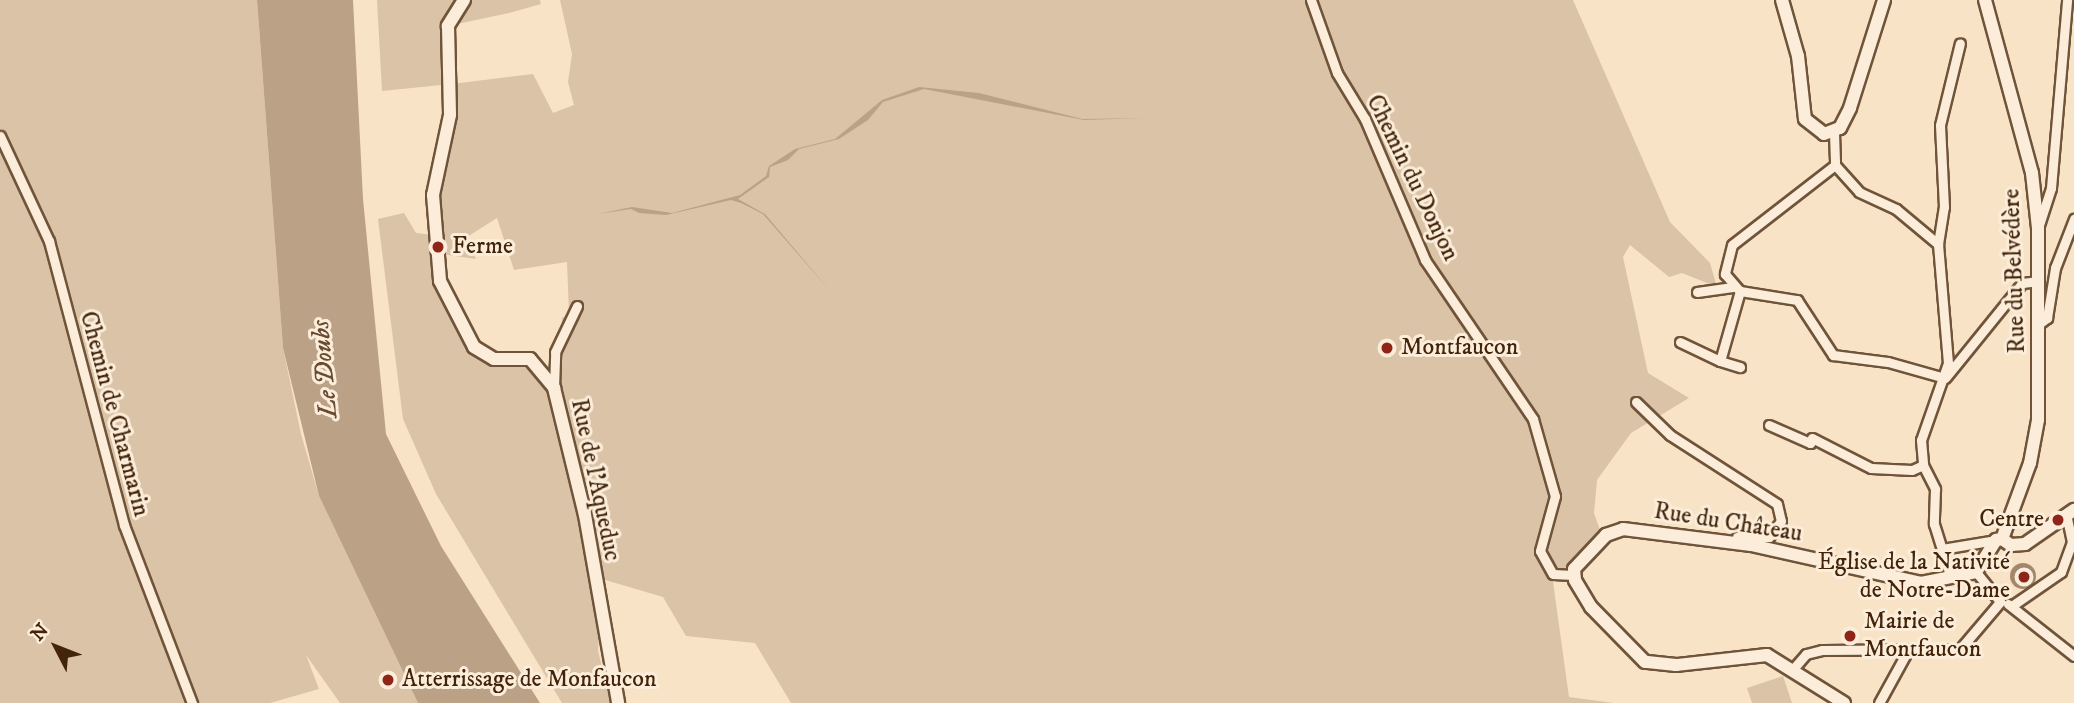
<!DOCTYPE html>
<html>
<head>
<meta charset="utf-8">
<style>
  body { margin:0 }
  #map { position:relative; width:2074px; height:703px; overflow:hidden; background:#f9e3c6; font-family:"IM FELL DW Pica",serif }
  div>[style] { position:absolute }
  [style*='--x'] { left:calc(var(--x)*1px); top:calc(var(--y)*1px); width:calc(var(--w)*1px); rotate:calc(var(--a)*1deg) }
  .green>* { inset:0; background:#dac3a6 }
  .water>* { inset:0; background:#bba286 }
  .building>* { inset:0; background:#a2876c }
  .round { border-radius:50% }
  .roads { filter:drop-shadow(2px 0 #70543a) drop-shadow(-2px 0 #70543a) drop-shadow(0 2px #70543a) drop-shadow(0 -2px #70543a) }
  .street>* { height:9px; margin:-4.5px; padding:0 4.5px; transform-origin:4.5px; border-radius:4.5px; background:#fbedda }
  .secondary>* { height:12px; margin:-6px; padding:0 6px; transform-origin:6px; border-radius:6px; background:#fbedda }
  .dots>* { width:19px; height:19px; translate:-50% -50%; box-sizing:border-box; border:4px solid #fbedda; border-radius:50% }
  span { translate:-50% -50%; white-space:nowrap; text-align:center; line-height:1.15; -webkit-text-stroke:6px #fbedda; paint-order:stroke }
  .street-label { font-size:24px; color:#43240b }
  .poi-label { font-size:24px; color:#43240b }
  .left { translate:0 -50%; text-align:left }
  .right { translate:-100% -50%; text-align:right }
  .water-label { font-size:26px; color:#674a30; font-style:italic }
  .north { position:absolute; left:21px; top:612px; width:70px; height:70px; -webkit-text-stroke:5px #fbedda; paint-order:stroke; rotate:312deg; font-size:19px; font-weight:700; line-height:28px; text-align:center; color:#43240b }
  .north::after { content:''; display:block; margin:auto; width:24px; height:32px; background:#43240b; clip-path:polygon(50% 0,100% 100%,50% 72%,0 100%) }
</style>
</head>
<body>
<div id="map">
  <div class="green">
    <i style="clip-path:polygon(0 0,257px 0,283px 348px,301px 434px,319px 496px,418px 703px,340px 703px,306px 655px,319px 689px,270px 703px,0 703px)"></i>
    <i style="clip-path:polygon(evenodd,377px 0,540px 0,541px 4px,509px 13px,448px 26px,452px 84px,533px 74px,553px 113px,574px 105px,568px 82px,572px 54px,560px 0,1573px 0,1670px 222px,1710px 263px,1717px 287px,1682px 273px,1669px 277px,1630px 245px,1623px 257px,1648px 373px,1689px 398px,1631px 433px,1597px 480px,1594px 513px,1601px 533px,1553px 582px,1569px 697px,1614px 703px,791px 703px,755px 643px,686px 636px,663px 597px,602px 579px,598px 651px,611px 703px,562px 703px,436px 494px,403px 419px,378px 219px,404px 213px,416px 233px,434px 235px,451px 84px,382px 91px,377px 0,497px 218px,514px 270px,567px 262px,569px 314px,562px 318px,561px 386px,547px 391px,537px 370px,526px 363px,479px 359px,446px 310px,434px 253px,476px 259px,467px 237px,497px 218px)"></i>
    <i style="clip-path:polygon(1783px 676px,1792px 703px,1752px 703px,1747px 688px)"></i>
  </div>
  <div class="water">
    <i style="clip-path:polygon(257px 0,353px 0,363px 199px,386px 434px,441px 546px,540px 703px,418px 703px,319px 496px,283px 348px)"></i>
    <i style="clip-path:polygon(919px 87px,979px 93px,1082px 119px,1144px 118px,1084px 120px,924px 89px,883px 102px,868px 120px,839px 139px,799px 149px,788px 160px,770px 167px,769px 177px,738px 199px,765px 214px,830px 291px,763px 214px,741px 203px,731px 200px,666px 215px,639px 213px,631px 209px,598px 214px,632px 207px,672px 213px,740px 195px,766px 176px,769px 166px,795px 149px,835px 139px,882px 100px)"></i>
  </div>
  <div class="building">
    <i class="round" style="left:2010px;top:563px;width:26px;height:26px"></i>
  </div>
  <div class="roads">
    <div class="street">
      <i style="--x:1311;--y:0;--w:77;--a:70.4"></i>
      <i style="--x:1337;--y:73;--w:54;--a:58.7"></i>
      <i style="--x:1365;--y:119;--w:153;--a:66.9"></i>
      <i style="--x:1425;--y:260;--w:192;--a:55.8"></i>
      <i style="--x:1533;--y:419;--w:80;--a:74.1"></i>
      <i style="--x:1555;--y:496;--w:57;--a:105.3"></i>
      <i style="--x:1540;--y:551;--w:26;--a:61"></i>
      <i style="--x:1553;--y:574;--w:20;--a:3"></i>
      <i style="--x:1834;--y:133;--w:32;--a:88"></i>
      <i style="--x:1835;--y:165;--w:36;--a:48"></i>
      <i style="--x:1859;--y:192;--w:41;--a:24.7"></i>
      <i style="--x:1896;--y:209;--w:55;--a:39.8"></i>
      <i style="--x:1938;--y:244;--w:119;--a:85.2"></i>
      <i style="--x:1948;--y:363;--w:82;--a:109.3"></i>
      <i style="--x:1921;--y:440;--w:25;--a:85"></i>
      <i style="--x:1923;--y:465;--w:27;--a:63"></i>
      <i style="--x:1935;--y:489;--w:35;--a:92"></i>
      <i style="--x:1934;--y:524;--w:53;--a:72.6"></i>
      <i style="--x:0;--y:136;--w:116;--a:65"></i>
      <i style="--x:49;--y:241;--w:294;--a:75.2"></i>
      <i style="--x:124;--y:525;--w:191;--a:69.1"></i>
      <i style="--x:1835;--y:165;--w:130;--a:142.2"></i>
      <i style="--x:1732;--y:245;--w:30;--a:104"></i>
      <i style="--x:1725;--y:274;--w:23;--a:49"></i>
      <i style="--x:1740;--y:291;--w:58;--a:9"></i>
      <i style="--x:1797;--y:300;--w:66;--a:56.8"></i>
      <i style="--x:1833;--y:355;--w:55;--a:7.3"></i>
      <i style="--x:1888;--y:362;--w:59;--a:15.7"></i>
      <i style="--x:2038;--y:228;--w:42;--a:-72"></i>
      <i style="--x:2051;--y:188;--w:189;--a:-85.1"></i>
      <i style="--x:1938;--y:244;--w:37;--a:-81"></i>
      <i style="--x:1944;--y:207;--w:82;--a:-92.8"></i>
      <i style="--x:1940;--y:125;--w:84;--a:-76.3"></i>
      <i style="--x:1697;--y:292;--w:36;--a:-8"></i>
      <i style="--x:2040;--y:323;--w:9;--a:-36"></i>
      <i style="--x:2047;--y:318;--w:51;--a:-80.9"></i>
      <i style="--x:2055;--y:268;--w:53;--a:-68.8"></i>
      <i style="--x:1680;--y:342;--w:44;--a:25.4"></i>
      <i style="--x:1720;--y:361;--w:73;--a:-74.1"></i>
      <i style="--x:1720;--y:361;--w:21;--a:17"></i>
      <i style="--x:1946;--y:377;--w:121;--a:-51"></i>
      <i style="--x:2022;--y:283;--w:17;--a:-7"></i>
      <i style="--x:554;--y:388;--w:36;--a:-88"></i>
      <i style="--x:555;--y:352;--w:51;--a:-64.4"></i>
      <i style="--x:1636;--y:402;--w:47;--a:44.1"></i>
      <i style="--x:1670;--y:435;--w:127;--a:32.8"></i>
      <i style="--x:1777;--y:504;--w:17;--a:77"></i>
      <i style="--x:1781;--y:521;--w:20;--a:127"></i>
      <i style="--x:1769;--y:537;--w:32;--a:180"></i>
      <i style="--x:1769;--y:425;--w:45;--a:23.7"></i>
      <i style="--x:1810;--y:443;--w:5;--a:-68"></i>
      <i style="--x:1812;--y:438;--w:66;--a:27"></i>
      <i style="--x:1871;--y:468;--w:41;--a:2.8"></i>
      <i style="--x:1912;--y:470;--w:12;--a:-24"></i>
      <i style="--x:1942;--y:549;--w:55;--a:-9.5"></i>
      <i style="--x:1976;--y:572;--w:38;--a:51"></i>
      <i style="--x:2008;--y:604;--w:84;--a:38.2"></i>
      <i style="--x:2013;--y:605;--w:58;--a:-34.5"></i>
      <i style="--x:2061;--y:572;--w:32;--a:-70"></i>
      <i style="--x:2072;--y:542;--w:25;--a:-102"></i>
      <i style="--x:1793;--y:669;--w:20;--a:-49"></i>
      <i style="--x:1806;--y:654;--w:16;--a:-14"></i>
      <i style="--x:1822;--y:650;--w:138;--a:-0.4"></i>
      <i style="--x:1960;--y:649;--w:62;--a:-49.6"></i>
      <i style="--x:1879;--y:703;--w:58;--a:-61.2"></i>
    </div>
    <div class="secondary">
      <i style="--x:464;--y:0;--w:31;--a:122"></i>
      <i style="--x:448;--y:26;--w:89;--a:88.7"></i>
      <i style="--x:450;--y:115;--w:82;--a:102"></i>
      <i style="--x:433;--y:195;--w:86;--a:85.3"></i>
      <i style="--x:440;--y:281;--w:74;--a:62.7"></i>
      <i style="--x:474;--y:347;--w:23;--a:31"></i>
      <i style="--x:494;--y:359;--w:36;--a:0"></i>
      <i style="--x:530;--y:359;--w:38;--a:50"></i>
      <i style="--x:554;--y:388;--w:131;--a:76.3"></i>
      <i style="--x:585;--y:515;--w:191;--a:80"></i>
      <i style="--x:1782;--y:0;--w:58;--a:74.1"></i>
      <i style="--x:1798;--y:56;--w:63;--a:83.7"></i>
      <i style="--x:1805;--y:119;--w:24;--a:38"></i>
      <i style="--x:1824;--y:134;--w:17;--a:-21"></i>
      <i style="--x:1840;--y:128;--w:22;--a:-63"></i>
      <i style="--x:1850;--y:108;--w:113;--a:-72.5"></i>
      <i style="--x:1985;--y:0;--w:179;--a:74.8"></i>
      <i style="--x:2032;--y:173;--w:55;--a:83.8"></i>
      <i style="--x:2038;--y:228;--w:192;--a:90"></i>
      <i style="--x:2038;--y:420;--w:44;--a:100.5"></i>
      <i style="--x:2030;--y:463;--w:81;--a:110.2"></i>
      <i style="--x:2002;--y:539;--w:11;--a:34"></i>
      <i style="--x:2011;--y:545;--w:14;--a:-4"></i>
      <i style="--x:2025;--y:544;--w:60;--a:-34.8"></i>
      <i style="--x:1844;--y:703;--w:91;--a:-148.1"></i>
      <i style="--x:1767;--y:655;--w:92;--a:173.7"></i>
      <i style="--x:1676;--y:665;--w:31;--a:-174"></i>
      <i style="--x:1645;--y:662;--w:77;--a:-134.5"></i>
      <i style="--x:1591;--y:607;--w:31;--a:-121"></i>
      <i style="--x:1575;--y:580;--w:11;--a:-95"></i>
      <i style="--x:1574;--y:569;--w:47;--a:-46.7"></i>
      <i style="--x:1606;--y:535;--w:18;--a:-19"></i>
      <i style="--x:1623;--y:529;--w:129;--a:7.1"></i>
      <i style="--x:1751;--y:545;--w:174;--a:12.6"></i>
      <i style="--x:1921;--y:583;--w:56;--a:-11.3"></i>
      <i style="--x:1976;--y:572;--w:38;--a:-58"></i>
      <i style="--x:1996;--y:540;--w:6;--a:-9"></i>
    </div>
  </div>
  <div class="dots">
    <i style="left:438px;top:247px;background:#8f2418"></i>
    <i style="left:1387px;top:348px;background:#8f2418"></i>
    <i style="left:2058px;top:520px;background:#8f2418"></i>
    <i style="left:2024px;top:577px;background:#8f2418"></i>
    <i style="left:1850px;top:636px;background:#8f2418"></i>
    <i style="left:388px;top:680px;background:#8f2418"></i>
  </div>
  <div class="street-label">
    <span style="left:1412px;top:178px;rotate:64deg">Chemin du Donjon</span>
    <span style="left:2015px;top:271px;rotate:-92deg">Rue du Belvédère</span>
    <span style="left:114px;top:414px;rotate:75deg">Chemin de Charmarin</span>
    <span style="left:595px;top:480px;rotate:78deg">Rue de l'Aqueduc</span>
    <span style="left:1728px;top:523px;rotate:9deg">Rue du Château</span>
  </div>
  <div class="poi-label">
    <span class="left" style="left:452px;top:247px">Ferme</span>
    <span class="left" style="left:1401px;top:348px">Montfaucon</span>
    <span class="right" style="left:2044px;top:520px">Centre</span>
    <span class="right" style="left:2010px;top:577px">Église de la Nativité<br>de Notre-Dame</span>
    <span class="left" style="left:1864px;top:636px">Mairie de<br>Montfaucon</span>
    <span class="left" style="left:402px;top:680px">Atterrissage de Monfaucon</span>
  </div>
  <div class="water-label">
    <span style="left:325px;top:369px;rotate:-95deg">Le Doubs</span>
  </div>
  <div class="north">N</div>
</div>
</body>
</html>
